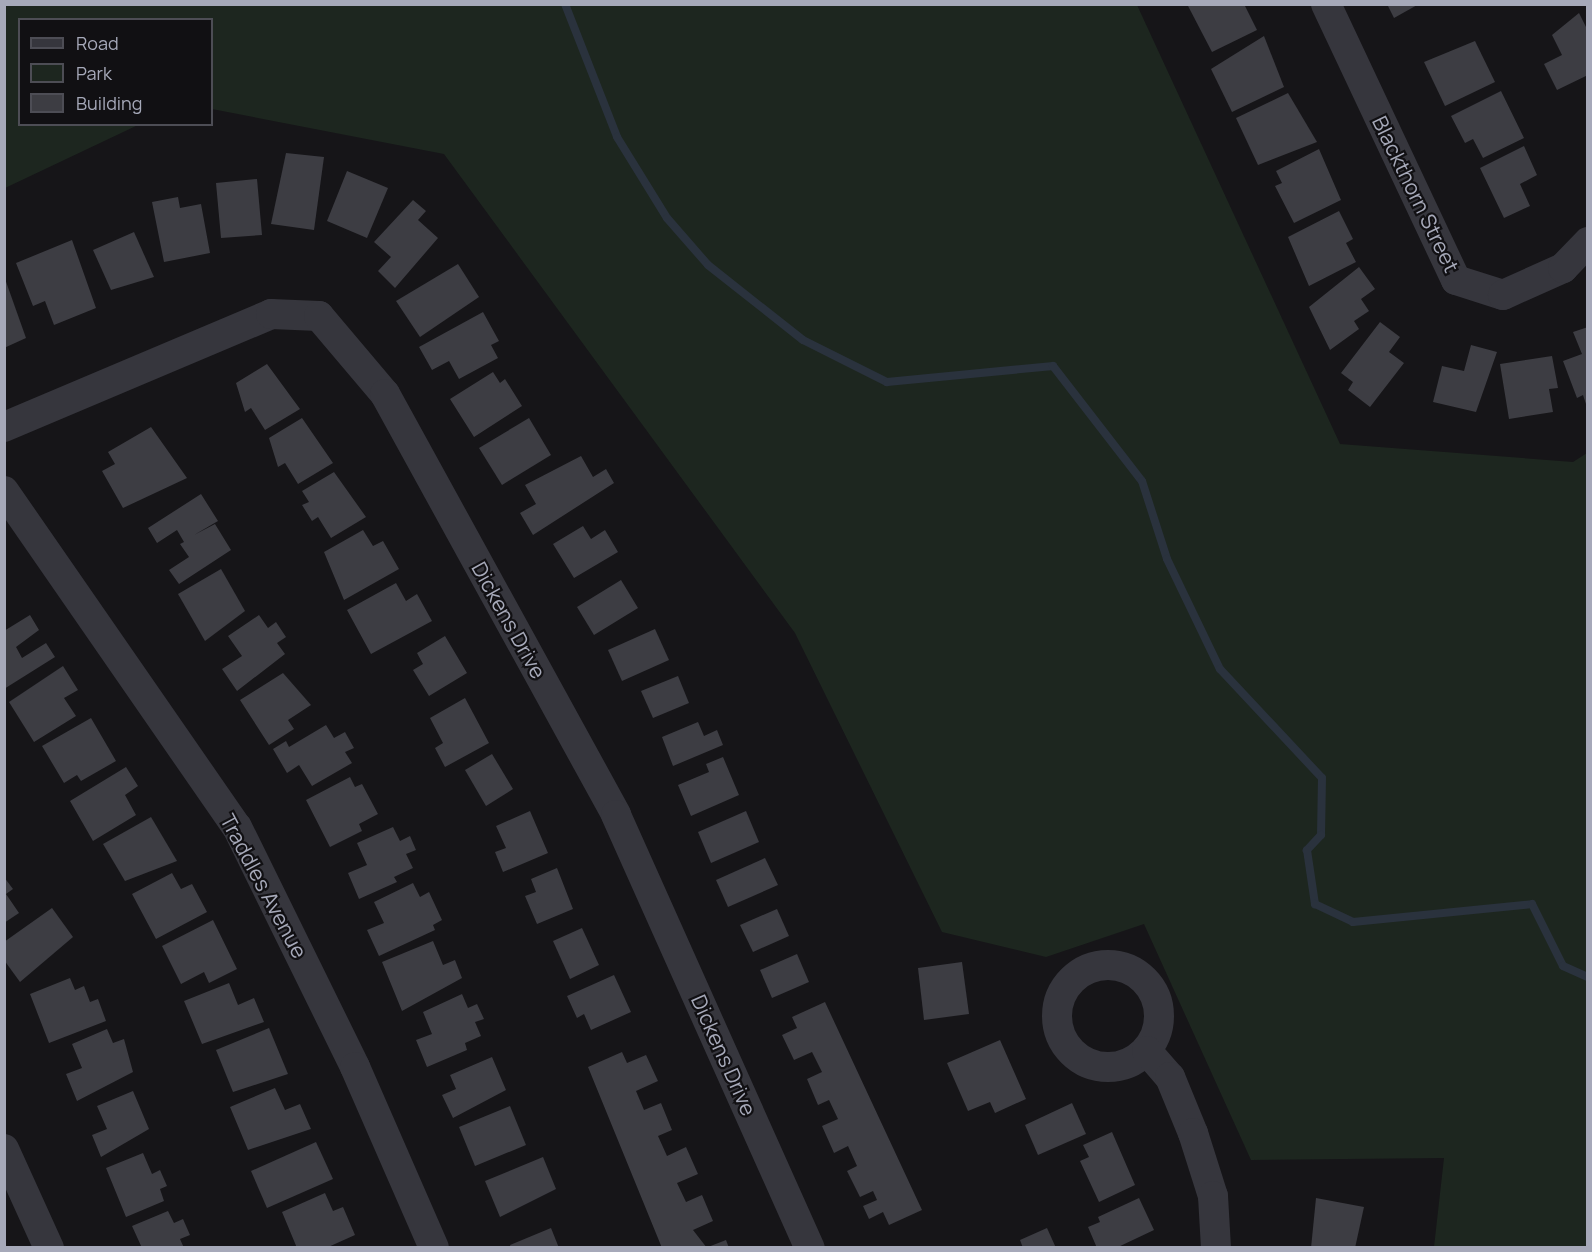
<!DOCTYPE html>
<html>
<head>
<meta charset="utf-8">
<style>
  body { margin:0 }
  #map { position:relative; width:1592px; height:1252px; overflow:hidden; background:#161518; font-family:Manrope,sans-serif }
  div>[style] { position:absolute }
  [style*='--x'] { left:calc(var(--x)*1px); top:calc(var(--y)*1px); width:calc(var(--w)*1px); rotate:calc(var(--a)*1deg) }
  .green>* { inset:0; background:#1d261f }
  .stream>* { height:8px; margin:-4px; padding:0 4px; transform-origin:4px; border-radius:4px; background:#2a323d }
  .building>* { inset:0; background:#3d3d43 }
  .street>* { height:30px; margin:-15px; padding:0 15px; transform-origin:15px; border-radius:15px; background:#36363d }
  .street>.ring { margin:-15px; padding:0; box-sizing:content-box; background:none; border:30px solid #36363d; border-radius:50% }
  span { translate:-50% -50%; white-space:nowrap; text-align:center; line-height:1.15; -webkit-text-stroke:4.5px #111013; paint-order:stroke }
  .street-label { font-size:21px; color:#a6a9b9 }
  .frame { position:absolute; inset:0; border:6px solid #a6a9b9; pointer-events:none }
  .legend { position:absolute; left:18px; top:18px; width:195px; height:108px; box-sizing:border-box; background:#111013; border:2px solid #4d4d55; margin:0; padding:8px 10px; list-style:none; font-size:18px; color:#a6a9b9 }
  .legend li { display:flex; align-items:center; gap:12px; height:30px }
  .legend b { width:30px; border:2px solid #4d4d55 }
</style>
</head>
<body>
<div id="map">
  <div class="green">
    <i style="clip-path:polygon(5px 4px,1137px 5px,1340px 444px,1573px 462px,1587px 453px,1587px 1247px,1434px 1247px,1444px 1158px,1251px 1160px,1144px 924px,1046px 957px,942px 932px,795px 633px,444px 154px,212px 109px,212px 20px,20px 20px,20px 124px,138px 125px,5px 188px)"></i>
  </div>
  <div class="stream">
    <i style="--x:565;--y:4;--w:143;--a:68.6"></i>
    <i style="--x:617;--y:137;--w:95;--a:58.3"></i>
    <i style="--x:667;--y:218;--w:62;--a:48.9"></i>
    <i style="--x:708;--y:265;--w:121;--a:38.3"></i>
    <i style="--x:803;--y:340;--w:94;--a:26.6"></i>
    <i style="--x:887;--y:382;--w:167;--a:-5.5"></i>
    <i style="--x:1053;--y:366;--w:145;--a:52.3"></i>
    <i style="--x:1142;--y:481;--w:82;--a:72.2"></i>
    <i style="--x:1167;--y:559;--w:122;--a:64.3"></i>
    <i style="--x:1220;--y:669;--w:149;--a:46.9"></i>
    <i style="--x:1322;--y:778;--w:57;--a:91"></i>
    <i style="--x:1321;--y:835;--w:21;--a:133"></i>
    <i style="--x:1307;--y:850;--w:55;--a:81.6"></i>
    <i style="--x:1315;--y:904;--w:42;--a:25.3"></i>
    <i style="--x:1353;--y:922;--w:180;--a:-5.7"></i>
    <i style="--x:1532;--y:904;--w:69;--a:63.4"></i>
    <i style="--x:1563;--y:966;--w:27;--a:24"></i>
  </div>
  <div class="building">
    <i style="clip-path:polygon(1187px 4px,1244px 4px,1257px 30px,1212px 52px)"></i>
    <i style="clip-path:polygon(1387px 4px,1419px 4px,1394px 18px)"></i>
    <i style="clip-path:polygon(1579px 13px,1588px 31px,1588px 75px,1557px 90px,1544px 64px,1562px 55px,1552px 35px)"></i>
    <i style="clip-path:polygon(1264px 36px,1284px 87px,1232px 112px,1211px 69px)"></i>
    <i style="clip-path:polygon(1475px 41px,1495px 82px,1445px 106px,1424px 62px)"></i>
    <i style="clip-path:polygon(1501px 91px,1524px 138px,1483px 158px,1473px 139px,1465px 143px,1451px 116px)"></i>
    <i style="clip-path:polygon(1288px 93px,1317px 142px,1258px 165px,1236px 118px)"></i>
    <i style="clip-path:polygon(1524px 146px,1537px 175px,1520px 184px,1530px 206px,1504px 218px,1480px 168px)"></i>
    <i style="clip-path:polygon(1319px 149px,1341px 200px,1294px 223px,1275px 186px,1282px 183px,1276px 171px)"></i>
    <i style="clip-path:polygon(286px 153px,324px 157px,314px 230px,271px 224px)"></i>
    <i style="clip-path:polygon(347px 171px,388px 188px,367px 238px,327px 221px)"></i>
    <i style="clip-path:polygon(257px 179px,262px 235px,221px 238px,216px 183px)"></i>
    <i style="clip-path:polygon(178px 197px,180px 208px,201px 204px,210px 253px,164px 262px,152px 202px)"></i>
    <i style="clip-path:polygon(413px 200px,426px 211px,418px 220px,438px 238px,395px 288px,378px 271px,391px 257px,374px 242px)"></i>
    <i style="clip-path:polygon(1339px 211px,1353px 239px,1346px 243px,1356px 262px,1309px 286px,1288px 237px)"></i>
    <i style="clip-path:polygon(134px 232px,154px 277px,111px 290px,93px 250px)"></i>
    <i style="clip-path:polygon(72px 240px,96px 308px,54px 325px,45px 301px,33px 306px,16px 263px)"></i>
    <i style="clip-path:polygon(458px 264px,479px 297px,420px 337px,396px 301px)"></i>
    <i style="clip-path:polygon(1359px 267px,1375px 289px,1361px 299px,1369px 311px,1354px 321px,1359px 329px,1330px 350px,1309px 307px)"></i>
    <i style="clip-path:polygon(4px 276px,26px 338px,4px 348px)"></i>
    <i style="clip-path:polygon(483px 312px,499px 341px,491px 345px,498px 358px,459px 379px,449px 361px,432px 370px,419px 347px)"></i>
    <i style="clip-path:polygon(1380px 322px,1400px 337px,1389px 352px,1404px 363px,1370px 407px,1348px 390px,1353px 382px,1341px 373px)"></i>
    <i style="clip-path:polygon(1588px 327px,1588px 407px,1587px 407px,1583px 395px,1577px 398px,1563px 361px,1582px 354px,1573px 332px)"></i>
    <i style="clip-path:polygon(1471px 345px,1497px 352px,1476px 412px,1433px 402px,1442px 366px,1464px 371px)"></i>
    <i style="clip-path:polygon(1552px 356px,1558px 388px,1549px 389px,1553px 412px,1509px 419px,1500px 364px)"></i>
    <i style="clip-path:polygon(267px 364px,300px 409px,265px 430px,251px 408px,245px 412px,236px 383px)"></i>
    <i style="clip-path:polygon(493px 372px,500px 383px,505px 379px,522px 406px,474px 437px,450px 399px)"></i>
    <i style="clip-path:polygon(302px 418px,333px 463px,298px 484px,285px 463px,278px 467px,269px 438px)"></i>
    <i style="clip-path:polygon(529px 418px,551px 455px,502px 485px,479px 448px)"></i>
    <i style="clip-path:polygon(151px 427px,187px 478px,123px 508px,102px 471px,115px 464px,108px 452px)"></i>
    <i style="clip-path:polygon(581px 456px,593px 477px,606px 469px,614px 483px,533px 535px,520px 513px,536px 504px,525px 485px)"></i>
    <i style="clip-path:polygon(334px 472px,366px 517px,331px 538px,318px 517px,312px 521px,302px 505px,309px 502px,302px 491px)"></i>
    <i style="clip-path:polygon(201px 494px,218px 521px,194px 535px,215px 524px,231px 550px,179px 584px,169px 570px,189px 557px,180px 544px,184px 542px,177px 530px,157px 543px,148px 528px)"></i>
    <i style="clip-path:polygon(583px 526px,591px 539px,605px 530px,618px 552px,574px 578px,553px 544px)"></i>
    <i style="clip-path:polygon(363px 530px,373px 546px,383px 541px,399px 569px,344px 600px,324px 552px)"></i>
    <i style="clip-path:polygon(221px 569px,245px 611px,205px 641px,178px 594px)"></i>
    <i style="clip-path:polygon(621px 580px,638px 608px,594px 635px,577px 607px)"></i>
    <i style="clip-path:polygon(396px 583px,406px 601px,417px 594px,432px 621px,371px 654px,347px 610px)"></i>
    <i style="clip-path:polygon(30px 615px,39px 630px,16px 647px,22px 658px,46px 643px,55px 657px,4px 689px,4px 631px)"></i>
    <i style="clip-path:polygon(259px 615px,268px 628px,276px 622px,286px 637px,277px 643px,285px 654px,237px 691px,222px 669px,242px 656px,228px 636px)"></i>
    <i style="clip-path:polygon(655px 629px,669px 660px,622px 681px,608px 650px)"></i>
    <i style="clip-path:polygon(445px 636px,467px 673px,429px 696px,413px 670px,423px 664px,417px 653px)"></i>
    <i style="clip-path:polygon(63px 666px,78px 690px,64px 698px,76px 716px,34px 742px,9px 702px)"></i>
    <i style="clip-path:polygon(283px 673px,311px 705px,288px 720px,294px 729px,269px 745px,240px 700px)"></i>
    <i style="clip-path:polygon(678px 676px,689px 703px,653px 718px,641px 691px)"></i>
    <i style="clip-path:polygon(465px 698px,489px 743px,445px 767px,435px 748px,443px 743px,430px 718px)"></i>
    <i style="clip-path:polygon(91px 718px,116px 761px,81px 781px,77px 775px,64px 783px,42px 746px)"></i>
    <i style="clip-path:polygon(698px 722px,704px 736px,717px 730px,723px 745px,673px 766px,662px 737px)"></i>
    <i style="clip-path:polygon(326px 725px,334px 738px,345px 732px,354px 748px,345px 752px,352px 763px,312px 786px,299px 765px,287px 773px,273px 749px,286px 741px,289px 747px)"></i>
    <i style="clip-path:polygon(492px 754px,513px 789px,486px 806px,465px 770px)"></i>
    <i style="clip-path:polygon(723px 757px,739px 795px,691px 816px,678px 785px,709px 772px,706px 764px)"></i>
    <i style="clip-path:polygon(126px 767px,138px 786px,125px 795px,136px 815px,93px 841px,70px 801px)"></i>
    <i style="clip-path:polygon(350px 777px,355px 787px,362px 784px,378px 814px,359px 824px,362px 831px,330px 847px,306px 800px)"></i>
    <i style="clip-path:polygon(530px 811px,548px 853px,503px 872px,495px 852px,506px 848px,496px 826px)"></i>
    <i style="clip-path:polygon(746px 811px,759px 842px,711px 863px,698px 832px)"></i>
    <i style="clip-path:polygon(151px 817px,177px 861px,125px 881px,103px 844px)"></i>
    <i style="clip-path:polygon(393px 827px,400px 841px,410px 836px,416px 850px,406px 854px,413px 868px,394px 877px,397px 882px,359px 899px,348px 873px,367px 865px,357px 843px)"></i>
    <i style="clip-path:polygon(765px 858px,778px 885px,728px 907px,716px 880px)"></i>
    <i style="clip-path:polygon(557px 868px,573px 909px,537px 924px,525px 896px,536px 892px,531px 879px)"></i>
    <i style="clip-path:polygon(172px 873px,181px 889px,192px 884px,207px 912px,156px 939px,132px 894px)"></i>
    <i style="clip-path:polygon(4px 877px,13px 889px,6px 894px,19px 913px,4px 923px)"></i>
    <i style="clip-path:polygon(413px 883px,420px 897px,429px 892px,442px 920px,433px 925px,435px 930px,379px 956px,367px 930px,384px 923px,374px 902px)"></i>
    <i style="clip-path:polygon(52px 908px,73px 937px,20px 982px,4px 960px,4px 942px)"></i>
    <i style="clip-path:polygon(777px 909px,789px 936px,753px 952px,740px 925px)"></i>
    <i style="clip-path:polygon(213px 920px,237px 969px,209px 983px,204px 972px,181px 984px,162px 946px)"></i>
    <i style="clip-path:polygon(582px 928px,599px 965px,570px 979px,553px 941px)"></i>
    <i style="clip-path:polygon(433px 941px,443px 965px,455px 960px,462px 978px,402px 1011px,382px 962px)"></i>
    <i style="clip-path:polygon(797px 954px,809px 982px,772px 998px,760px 970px)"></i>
    <i style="clip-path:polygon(962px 962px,969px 1014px,924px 1020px,918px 968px)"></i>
    <i style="clip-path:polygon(614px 975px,631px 1012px,591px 1030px,584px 1014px,577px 1018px,567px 996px)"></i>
    <i style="clip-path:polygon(70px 978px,75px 990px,84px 986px,90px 1002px,98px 999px,106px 1021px,49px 1043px,30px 994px)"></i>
    <i style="clip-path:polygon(229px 983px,238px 1005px,254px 998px,264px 1022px,202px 1044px,184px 1001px)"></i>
    <i style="clip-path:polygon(462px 994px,468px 1008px,477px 1004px,484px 1019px,475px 1022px,481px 1036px,465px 1043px,467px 1050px,427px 1067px,416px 1040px,432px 1034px,423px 1012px)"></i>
    <i style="clip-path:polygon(825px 1002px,922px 1210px,889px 1225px,883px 1212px,869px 1219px,863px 1206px,877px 1200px,873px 1191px,860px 1197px,847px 1171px,857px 1166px,848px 1146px,834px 1153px,822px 1126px,838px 1119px,829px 1100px,818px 1105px,807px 1079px,822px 1072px,812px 1052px,794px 1060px,782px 1035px,797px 1028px,792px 1017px)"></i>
    <i style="clip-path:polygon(269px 1028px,288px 1074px,233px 1092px,216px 1050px)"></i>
    <i style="clip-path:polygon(107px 1029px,113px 1043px,124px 1039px,133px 1072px,77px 1101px,66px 1074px,82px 1068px,72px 1044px)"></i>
    <i style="clip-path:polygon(1000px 1040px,1026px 1099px,995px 1113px,990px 1102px,968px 1111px,947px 1063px)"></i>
    <i style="clip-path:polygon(622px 1052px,627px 1063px,646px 1055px,658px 1081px,636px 1091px,644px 1110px,661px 1103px,672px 1130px,658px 1136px,667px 1156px,686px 1147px,698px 1174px,677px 1183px,686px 1202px,702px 1195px,713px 1221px,693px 1230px,707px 1248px,662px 1248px,588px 1067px)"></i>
    <i style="clip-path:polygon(492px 1057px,506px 1090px,453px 1118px,442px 1095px,456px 1089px,450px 1075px)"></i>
    <i style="clip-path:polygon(275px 1088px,285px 1110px,300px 1104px,311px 1129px,248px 1150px,230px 1107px)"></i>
    <i style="clip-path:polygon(133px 1091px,149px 1129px,101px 1157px,92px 1135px,107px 1129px,97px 1106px)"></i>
    <i style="clip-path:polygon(1072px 1103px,1086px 1134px,1038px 1155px,1025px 1125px)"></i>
    <i style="clip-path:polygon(510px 1106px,526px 1145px,475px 1166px,459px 1127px)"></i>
    <i style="clip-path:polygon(1112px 1132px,1135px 1185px,1099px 1202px,1080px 1161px,1089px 1157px,1083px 1145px)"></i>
    <i style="clip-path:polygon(316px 1142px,333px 1179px,267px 1208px,251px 1171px)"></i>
    <i style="clip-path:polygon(143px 1153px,152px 1174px,160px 1170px,167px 1186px,160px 1189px,164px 1201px,126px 1217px,106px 1168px)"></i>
    <i style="clip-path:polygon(543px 1157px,556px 1189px,500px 1217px,485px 1181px)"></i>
    <i style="clip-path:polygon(325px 1193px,333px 1211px,343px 1207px,355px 1235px,326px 1248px,297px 1248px,282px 1212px)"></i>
    <i style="clip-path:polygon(1139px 1198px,1154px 1230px,1116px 1248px,1097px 1248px,1088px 1227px,1100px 1222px,1098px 1217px)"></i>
    <i style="clip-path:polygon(1316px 1198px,1364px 1207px,1355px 1248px,1311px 1248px)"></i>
    <i style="clip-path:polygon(168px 1211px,174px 1223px,183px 1219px,190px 1235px,180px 1239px,184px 1248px,142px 1248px,132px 1226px)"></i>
    <i style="clip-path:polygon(551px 1228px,559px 1248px,511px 1248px,510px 1245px)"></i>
    <i style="clip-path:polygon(1047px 1228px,1056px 1248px,1023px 1248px,1020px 1240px)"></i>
    <i style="clip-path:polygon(726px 1240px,729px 1248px,708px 1248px,708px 1247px)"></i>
  </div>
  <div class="street">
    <i style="--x:1326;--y:4;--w:305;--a:64.8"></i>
    <i style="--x:1456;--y:280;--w:49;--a:17.7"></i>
    <i style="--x:1503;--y:295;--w:66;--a:-24.2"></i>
    <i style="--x:1563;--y:268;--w:36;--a:-46"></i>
    <i style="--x:4;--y:427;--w:290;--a:-22.9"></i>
    <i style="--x:271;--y:314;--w:48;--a:2.4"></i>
    <i style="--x:319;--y:316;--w:102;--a:49.8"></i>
    <i style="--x:385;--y:394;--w:480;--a:61.2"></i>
    <i style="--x:616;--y:815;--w:474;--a:65.9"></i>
    <i style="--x:4;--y:491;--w:409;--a:55.3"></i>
    <i style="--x:237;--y:827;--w:267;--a:63.8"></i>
    <i style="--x:355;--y:1067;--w:197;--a:66.4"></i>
    <i class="ring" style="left:1057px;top:965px;width:72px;height:72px"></i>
    <i style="--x:1147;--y:1051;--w:35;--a:49"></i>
    <i style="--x:1170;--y:1077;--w:61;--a:67.7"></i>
    <i style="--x:1193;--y:1133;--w:66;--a:72.4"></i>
    <i style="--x:1213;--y:1196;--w:52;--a:86.7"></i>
    <i style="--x:4;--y:1149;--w:109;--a:65.6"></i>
  </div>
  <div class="street-label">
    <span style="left:1416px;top:194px;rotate:64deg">Blackthorn Street</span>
    <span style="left:509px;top:620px;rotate:61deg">Dickens Drive</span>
    <span style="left:264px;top:886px;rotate:62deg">Traddles Avenue</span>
    <span style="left:724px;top:1055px;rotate:66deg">Dickens Drive</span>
  </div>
  <div class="frame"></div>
  <ul class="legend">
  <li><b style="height:8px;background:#36363d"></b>Road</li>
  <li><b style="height:16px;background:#1d261f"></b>Park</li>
  <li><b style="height:16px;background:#3d3d43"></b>Building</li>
  </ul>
</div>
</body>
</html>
